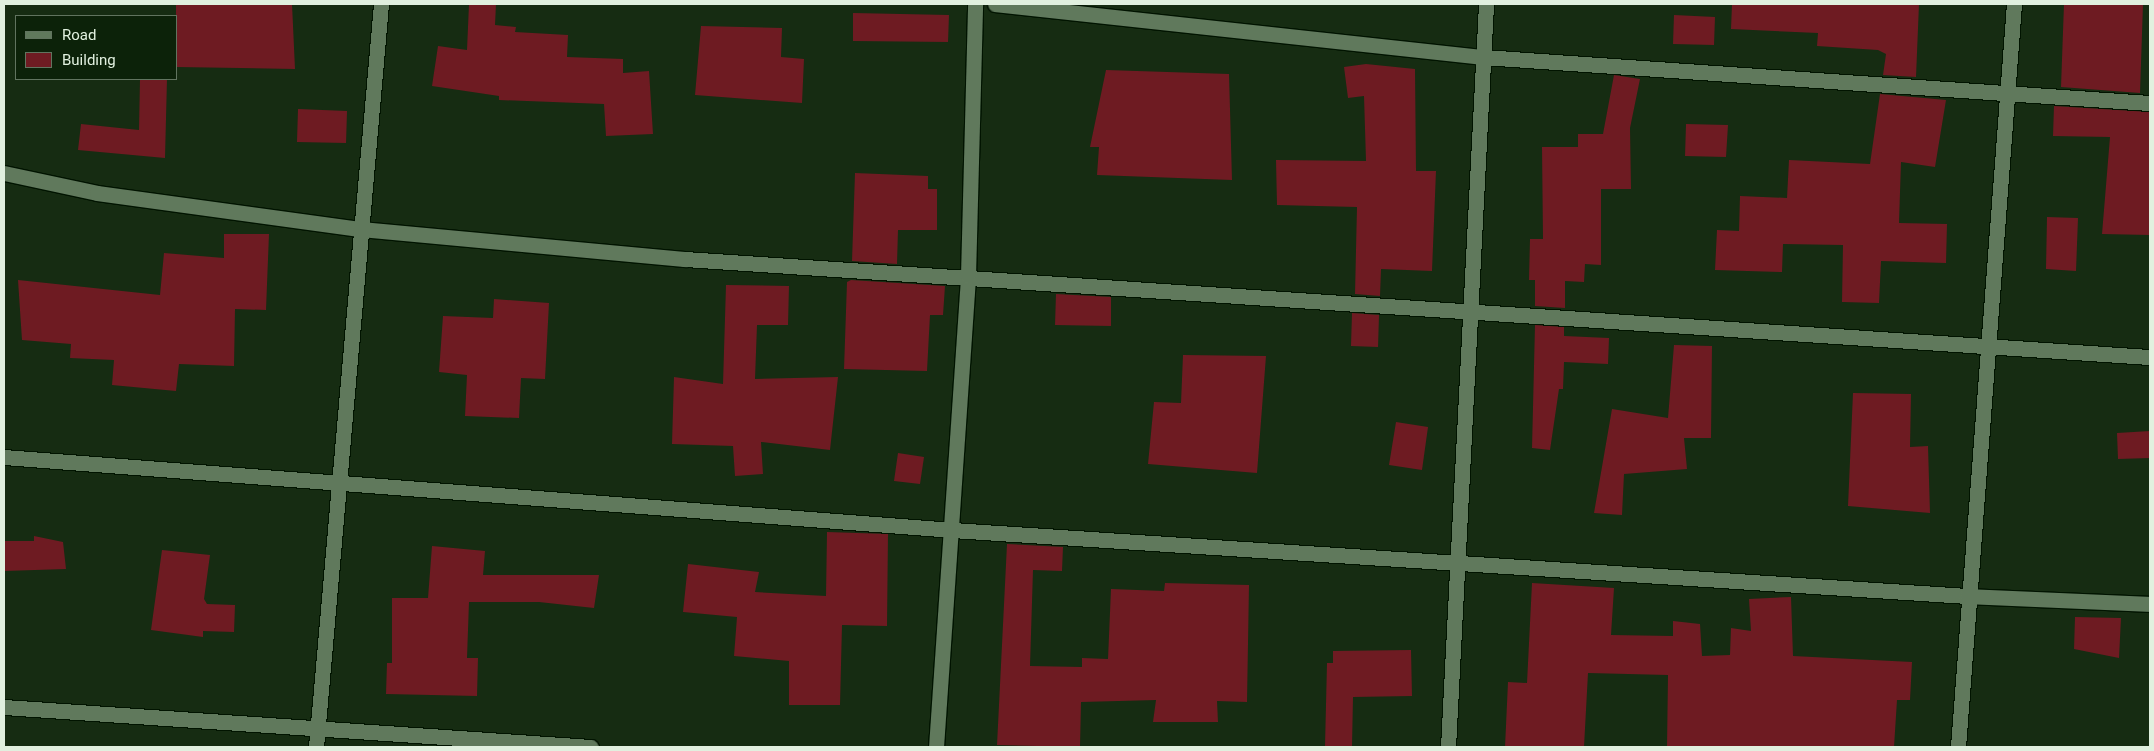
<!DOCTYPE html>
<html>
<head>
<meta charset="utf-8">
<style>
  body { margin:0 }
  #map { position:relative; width:2154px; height:751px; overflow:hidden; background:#162c12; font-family:Roboto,sans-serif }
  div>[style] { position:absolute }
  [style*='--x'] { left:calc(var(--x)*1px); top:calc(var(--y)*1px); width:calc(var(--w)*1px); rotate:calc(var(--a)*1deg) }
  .building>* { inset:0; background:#6e1b22 }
  .roads { filter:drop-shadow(1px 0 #011400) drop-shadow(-1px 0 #011400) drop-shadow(0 1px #011400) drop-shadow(0 -1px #011400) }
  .minor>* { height:15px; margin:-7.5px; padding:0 7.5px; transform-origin:7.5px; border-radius:7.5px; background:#60795c }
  span { translate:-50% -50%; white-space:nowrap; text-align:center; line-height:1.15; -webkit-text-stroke:4.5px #0c2209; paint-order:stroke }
  .frame { position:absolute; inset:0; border:5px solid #e1f0df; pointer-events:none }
  .legend { position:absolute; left:15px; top:15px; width:162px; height:65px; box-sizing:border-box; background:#0c2209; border:1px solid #61745f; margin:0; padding:6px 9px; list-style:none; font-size:15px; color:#e1f0df }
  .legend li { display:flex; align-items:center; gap:10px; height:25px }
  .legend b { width:25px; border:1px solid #61745f }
</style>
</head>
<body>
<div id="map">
  <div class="building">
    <i style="clip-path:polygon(176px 4px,292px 4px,295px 69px,176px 67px)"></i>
    <i style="clip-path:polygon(469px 4px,496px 4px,495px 25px,516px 27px,515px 32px,568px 35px,567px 57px,623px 59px,623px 73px,649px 71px,653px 134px,606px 136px,604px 104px,499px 100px,499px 96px,432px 86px,438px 46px,467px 50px)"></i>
    <i style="clip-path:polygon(1732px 4px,1919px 4px,1916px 77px,1883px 75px,1886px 54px,1878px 50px,1817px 46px,1818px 33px,1731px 29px)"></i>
    <i style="clip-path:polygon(2064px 4px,2143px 4px,2140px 93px,2061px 87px)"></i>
    <i style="clip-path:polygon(853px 13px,949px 15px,948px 42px,853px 41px)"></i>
    <i style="clip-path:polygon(1674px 15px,1715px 17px,1714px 45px,1673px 44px)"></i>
    <i style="clip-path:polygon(701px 26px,782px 28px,781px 57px,804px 59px,802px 103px,695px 95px)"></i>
    <i style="clip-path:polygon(1366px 64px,1415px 69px,1416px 171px,1436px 171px,1432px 271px,1381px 269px,1380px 296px,1355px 294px,1357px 207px,1277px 205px,1276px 160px,1366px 161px,1364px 96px,1348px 98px,1344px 67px)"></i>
    <i style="clip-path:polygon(1106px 70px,1229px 74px,1232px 180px,1097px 175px,1099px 147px,1090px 147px)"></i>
    <i style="clip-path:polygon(1614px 75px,1640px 79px,1630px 128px,1631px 189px,1601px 189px,1601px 265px,1585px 264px,1584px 282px,1565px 281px,1565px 308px,1535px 306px,1535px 280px,1529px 280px,1530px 239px,1543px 239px,1542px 147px,1578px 147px,1578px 134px,1603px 134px)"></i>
    <i style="clip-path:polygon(140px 79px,167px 79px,165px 158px,78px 150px,81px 124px,139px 130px)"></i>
    <i style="clip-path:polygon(1880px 94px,1946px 100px,1935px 167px,1901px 162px,1899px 223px,1947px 224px,1946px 263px,1881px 261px,1879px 303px,1842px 302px,1843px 245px,1783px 244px,1782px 272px,1715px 270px,1717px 230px,1739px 231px,1740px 196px,1787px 198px,1789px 160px,1870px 164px)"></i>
    <i style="clip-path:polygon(2054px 106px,2150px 112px,2150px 235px,2102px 234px,2110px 137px,2053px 136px)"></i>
    <i style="clip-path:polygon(298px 109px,347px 111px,346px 143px,297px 142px)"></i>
    <i style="clip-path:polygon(1686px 124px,1728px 125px,1726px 157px,1685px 156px)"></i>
    <i style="clip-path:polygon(855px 173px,928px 176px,928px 189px,937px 189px,937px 230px,898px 230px,897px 264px,852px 261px)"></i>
    <i style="clip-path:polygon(2047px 217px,2078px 218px,2076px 271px,2046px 269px)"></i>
    <i style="clip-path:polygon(224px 234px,269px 234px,266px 310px,235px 309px,234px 366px,179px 364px,176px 391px,112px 385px,114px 360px,70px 358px,71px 344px,22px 340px,18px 280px,160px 295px,164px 253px,224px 258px)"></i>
    <i style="clip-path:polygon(851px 280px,945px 286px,943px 315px,930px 315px,927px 371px,844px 369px,847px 282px)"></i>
    <i style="clip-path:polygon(726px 285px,789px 286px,788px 325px,757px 325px,755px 379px,838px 377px,830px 450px,761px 442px,763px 474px,735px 476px,733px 446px,672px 444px,674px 377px,723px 384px)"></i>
    <i style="clip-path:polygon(1056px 294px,1111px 297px,1111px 326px,1055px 325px)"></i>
    <i style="clip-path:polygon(494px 299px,549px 303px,545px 379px,521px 378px,519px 418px,465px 416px,467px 375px,439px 372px,443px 316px,493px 318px)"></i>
    <i style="clip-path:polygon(1352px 313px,1379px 315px,1378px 347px,1351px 346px)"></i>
    <i style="clip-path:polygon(1535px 325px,1564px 327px,1564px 336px,1609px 338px,1608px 364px,1564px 362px,1563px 389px,1559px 389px,1550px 450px,1532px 448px)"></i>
    <i style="clip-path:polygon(1674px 345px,1712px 346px,1711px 438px,1684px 438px,1687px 469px,1624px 474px,1622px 515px,1594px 513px,1612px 409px,1668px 418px)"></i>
    <i style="clip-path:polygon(1183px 355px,1266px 356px,1257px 473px,1148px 464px,1154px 402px,1181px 403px)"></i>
    <i style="clip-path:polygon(1853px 393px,1911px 394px,1910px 447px,1928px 446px,1930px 513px,1848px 506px)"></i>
    <i style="clip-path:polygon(1396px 422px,1428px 427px,1422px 470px,1389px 465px)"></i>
    <i style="clip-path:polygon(2150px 431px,2150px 458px,2118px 459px,2117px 433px)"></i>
    <i style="clip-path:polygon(898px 453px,924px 457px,920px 484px,894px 481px)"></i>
    <i style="clip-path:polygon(827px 532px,888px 534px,887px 626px,842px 625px,840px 705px,789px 705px,789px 661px,734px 656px,737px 617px,683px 612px,688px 564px,759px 572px,755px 592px,826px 596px)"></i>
    <i style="clip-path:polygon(34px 536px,63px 542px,66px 569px,4px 571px,4px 541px,34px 541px)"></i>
    <i style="clip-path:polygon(1007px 544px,1063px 547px,1062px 571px,1033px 570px,1030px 666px,1082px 667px,1082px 658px,1108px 659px,1111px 589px,1164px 591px,1165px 583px,1249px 585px,1247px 702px,1217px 701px,1218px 722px,1153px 722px,1156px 700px,1081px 702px,1080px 747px,997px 745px)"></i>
    <i style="clip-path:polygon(432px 546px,485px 551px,483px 575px,599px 575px,594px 608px,539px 602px,469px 602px,467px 658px,478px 658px,477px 696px,386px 694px,387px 663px,392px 663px,392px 598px,428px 598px)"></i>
    <i style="clip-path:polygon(162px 550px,210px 555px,204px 599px,207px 604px,235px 605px,234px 632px,203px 631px,203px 637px,151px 630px)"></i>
    <i style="clip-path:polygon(1532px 583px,1614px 588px,1611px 635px,1673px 636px,1673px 621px,1700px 624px,1702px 656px,1730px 655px,1731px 628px,1751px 631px,1749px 599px,1791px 597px,1793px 656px,1912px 662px,1910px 700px,1897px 700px,1894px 747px,1667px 747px,1668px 675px,1588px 673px,1584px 747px,1505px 747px,1508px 682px,1527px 683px)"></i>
    <i style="clip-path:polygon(2075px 617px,2121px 618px,2119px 658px,2074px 649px)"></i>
    <i style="clip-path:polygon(1411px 650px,1412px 696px,1353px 697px,1352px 747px,1325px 746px,1327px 663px,1333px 663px,1333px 651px)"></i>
  </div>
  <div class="roads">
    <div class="minor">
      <i style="--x:995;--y:4;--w:491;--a:6.2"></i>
      <i style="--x:1483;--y:57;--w:669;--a:3.95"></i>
      <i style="--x:4;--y:173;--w:95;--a:12.1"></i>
      <i style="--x:97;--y:193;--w:265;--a:7.8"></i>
      <i style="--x:360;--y:229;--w:326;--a:5.3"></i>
      <i style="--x:685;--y:259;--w:1468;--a:3.83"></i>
      <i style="--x:4;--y:457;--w:951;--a:4.4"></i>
      <i style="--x:952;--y:530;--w:1017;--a:3.72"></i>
      <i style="--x:1967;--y:596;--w:183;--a:2.5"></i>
      <i style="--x:4;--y:707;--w:588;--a:3.9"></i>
      <i style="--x:316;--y:747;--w:746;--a:-85"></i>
      <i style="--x:936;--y:747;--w:472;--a:-86.1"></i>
      <i style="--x:968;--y:276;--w:272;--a:-88.5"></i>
      <i style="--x:1448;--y:747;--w:744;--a:-87.07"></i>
      <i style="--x:1958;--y:747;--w:745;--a:-85.69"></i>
    </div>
  </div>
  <div class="frame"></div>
  <ul class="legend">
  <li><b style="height:6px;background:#60795c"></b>Road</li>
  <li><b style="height:14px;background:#6e1b22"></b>Building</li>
  </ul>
</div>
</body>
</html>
